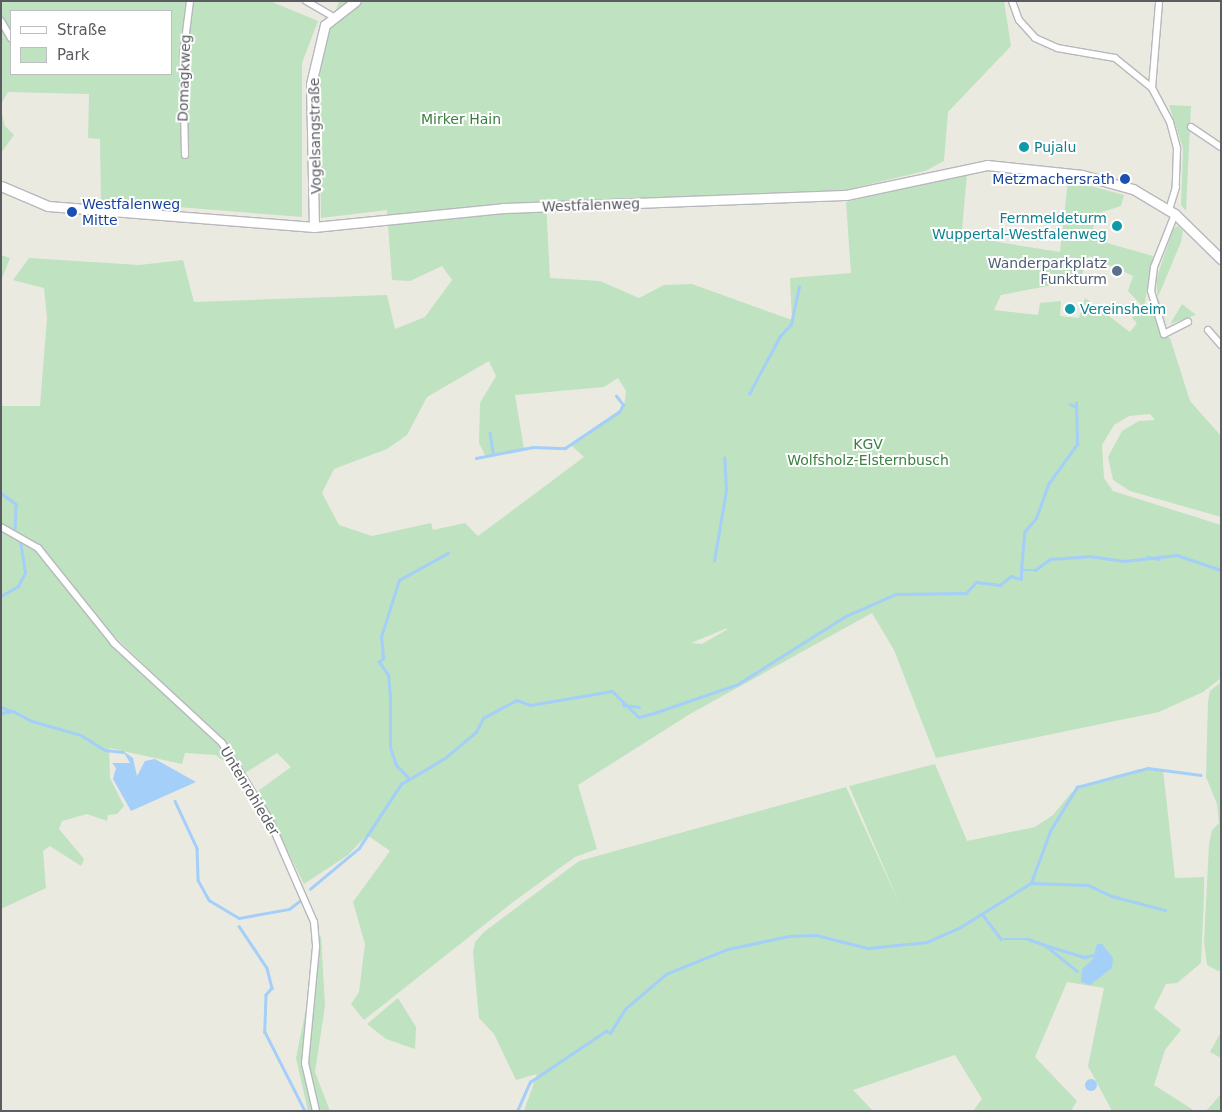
<!DOCTYPE html>
<html>
<head>
<meta charset="utf-8">
<style>
  body { margin:0 }
  #map { position:relative; width:1222px; height:1112px; overflow:hidden; background:#ebeae1; font-family:"DejaVu Sans",sans-serif }
  div>[style] { position:absolute }
  [style*='--x'] { left:calc(var(--x)*1px); top:calc(var(--y)*1px); width:calc(var(--w)*1px); rotate:calc(var(--a)*1deg) }
  .green>* { inset:0; background:#bfe2c1 }
  .water>* { inset:0; background:#a4cff8 }
  .round { border-radius:50% }
  .stream>* { height:2.5px; margin:-1.25px; padding:0 1.25px; transform-origin:1.25px; border-radius:1.25px; background:#a4cff8 }
  .roads { filter:drop-shadow(1px 0 #b7b8bd) drop-shadow(-1px 0 #b7b8bd) drop-shadow(0 1px #b7b8bd) drop-shadow(0 -1px #b7b8bd) }
  .street>* { height:6px; margin:-3px; padding:0 3px; transform-origin:3px; border-radius:3px; background:#fff }
  .secondary>* { height:9px; margin:-4.5px; padding:0 4.5px; transform-origin:4.5px; border-radius:4.5px; background:#fff }
  .dots>* { width:14px; height:14px; translate:-50% -50%; box-sizing:border-box; border:2px solid #fff; border-radius:50% }
  span { translate:-50% -50%; white-space:nowrap; text-align:center; line-height:1.15; -webkit-text-stroke:4px #fff; paint-order:stroke }
  .street-label { font-size:14px; color:#5a5c61 }
  .park-label { font-size:14px; color:#3a8041 }
  .culture-label { font-size:14px; color:#0d838f }
  .left { translate:0 -50%; text-align:left }
  .right { translate:-100% -50%; text-align:right }
  .transit-label { font-size:14px; color:#164399 }
  .service-label { font-size:14px; color:#4e5e75 }
  .frame { position:absolute; inset:0; border:2px solid #5a5c61; pointer-events:none }
  .legend { position:absolute; left:10px; top:10px; width:162px; height:65px; box-sizing:border-box; background:#fff; border:1px solid #bdbec0; margin:0; padding:6px 9px; list-style:none; font-size:15px; color:#5a5c61 }
  .legend li { display:flex; align-items:center; gap:10px; height:25px }
  .legend b { width:25px; border:1px solid #bdbec0 }
</style>
</head>
<body>
<div id="map">
  <div class="green">
    <i style="clip-path:polygon(evenodd,1px 1px,270px 1px,318px 21px,302px 63px,302px 217px,101px 201px,100px 139px,88px 138px,89px 94px,8px 92px,1px 104px,1px 1px,11px 11px,171px 11px,171px 74px,11px 74px,11px 11px)"></i>
    <i style="clip-path:polygon(evenodd,339px 1px,1004px 1px,1011px 46px,948px 112px,944px 161px,925px 171px,845px 190px,546px 202px,550px 278px,600px 281px,639px 298px,664px 285px,692px 284px,792px 320px,790px 278px,851px 273px,846px 202px,967px 174px,962px 230px,998px 242px,1060px 252px,1068px 180px,1124px 195px,1121px 206px,1099px 213px,1093px 228px,1107px 243px,1153px 256px,1144px 308px,1150px 305px,1162px 335px,1170px 338px,1190px 401px,1221px 436px,1221px 517px,1130px 491px,1113px 480px,1108px 457px,1122px 431px,1139px 421px,1155px 420px,1150px 414px,1129px 416px,1114px 425px,1102px 445px,1104px 478px,1113px 491px,1221px 525px,1221px 678px,1203px 692px,1159px 712px,936px 758px,894px 650px,872px 613px,690px 714px,578px 785px,597px 849px,575px 857px,513px 902px,364px 1020px,351px 1004px,359px 992px,365px 944px,353px 902px,390px 851px,367px 835px,348px 855px,304px 884px,258px 791px,291px 767px,277px 753px,245px 773px,225px 742px,113px 635px,57px 565px,55px 571px,108px 642px,219px 746px,232px 768px,216px 755px,185px 753px,182px 764px,109px 748px,110px 778px,124px 806px,117px 814px,108px 815px,107px 821px,87px 814px,62px 821px,59px 829px,84px 859px,81px 866px,50px 846px,43px 851px,46px 888px,1px 909px,1px 406px,40px 406px,47px 318px,44px 288px,13px 280px,29px 258px,139px 265px,183px 260px,194px 302px,387px 295px,395px 329px,425px 317px,452px 280px,442px 266px,410px 281px,392px 280px,387px 210px,321px 218px,319px 59px,339px 1px,1089px 256px,1133px 276px,1128px 291px,1144px 308px,1132px 318px,1137px 323px,1130px 332px,1085px 298px,1079px 318px,1060px 316px,1061px 301px,1040px 303px,1038px 315px,994px 310px,1001px 295px,1053px 285px,1055px 275px,1082px 275px,1089px 256px,339px 1px,489px 361px,496px 376px,480px 403px,479px 443px,486px 457px,524px 449px,515px 395px,604px 387px,618px 378px,626px 391px,624px 407px,570px 444px,584px 457px,478px 536px,465px 523px,433px 530px,431px 523px,372px 536px,339px 525px,322px 493px,334px 469px,387px 449px,407px 435px,427px 397px,489px 361px,339px 1px,728px 629px,702px 644px,691px 643px,725px 629px,728px 629px)"></i>
    <i style="clip-path:polygon(1169px 105px,1191px 106px,1186px 211px,1181px 205px,1183px 149px)"></i>
    <i style="clip-path:polygon(1px 111px,5px 126px,14px 135px,1px 153px)"></i>
    <i style="clip-path:polygon(1178px 226px,1183px 231px,1181px 242px,1158px 297px,1168px 327px,1158px 302px,1156px 280px,1173px 229px)"></i>
    <i style="clip-path:polygon(1px 255px,10px 258px,1px 281px)"></i>
    <i style="clip-path:polygon(1182px 304px,1196px 315px,1170px 324px)"></i>
    <i style="clip-path:polygon(1221px 682px,1221px 970px,1218px 971px,1207px 965px,1204px 942px,1209px 844px,1212px 830px,1219px 823px,1217px 804px,1206px 777px,1208px 701px,1210px 691px)"></i>
    <i style="clip-path:polygon(935px 764px,967px 841px,1035px 827px,1053px 815px,1072px 792px,1089px 783px,1140px 769px,1163px 769px,1175px 878px,1204px 877px,1204px 895px,1201px 963px,1177px 983px,1166px 984px,1154px 1008px,1181px 1030px,1165px 1050px,1154px 1085px,1195px 1111px,1112px 1111px,1088px 1066px,1104px 988px,1067px 982px,1035px 1057px,1077px 1101px,1071px 1111px,973px 1111px,982px 1099px,955px 1055px,853px 1090px,873px 1111px,524px 1111px,537px 1074px,516px 1080px,494px 1034px,479px 1018px,473px 952px,475px 942px,484px 932px,579px 861px,846px 787px,900px 905px,849px 786px)"></i>
    <i style="clip-path:polygon(321px 934px,325px 1006px,315px 1072px,330px 1111px,308px 1111px,296px 1058px)"></i>
    <i style="clip-path:polygon(398px 998px,416px 1027px,415px 1049px,386px 1039px,367px 1024px)"></i>
    <i style="clip-path:polygon(1221px 1032px,1221px 1058px,1210px 1052px)"></i>
    <i style="clip-path:polygon(1221px 1094px,1221px 1111px,1204px 1111px,1208px 1109px)"></i>
  </div>
  <div class="water">
    <i style="clip-path:polygon(123px 751px,133px 758px,137px 776px,145px 761px,155px 759px,196px 782px,131px 811px,113px 779px,116px 768px,112px 763px,130px 763px)"></i>
    <i style="clip-path:polygon(1097px 944px,1102px 944px,1113px 958px,1112px 968px,1090px 985px,1081px 982px,1082px 969px,1093px 959px)"></i>
    <i class="round" style="left:1085px;top:1079px;width:12px;height:12px"></i>
  </div>
  <div class="stream">
    <i style="--x:749;--y:394;--w:66;--a:-61.9"></i>
    <i style="--x:780;--y:336;--w:16;--a:-47"></i>
    <i style="--x:791;--y:324;--w:38;--a:-78"></i>
    <i style="--x:1070;--y:404;--w:7;--a:27"></i>
    <i style="--x:490;--y:433;--w:20;--a:81"></i>
    <i style="--x:476;--y:458;--w:58;--a:-10.9"></i>
    <i style="--x:533;--y:447;--w:32;--a:2"></i>
    <i style="--x:565;--y:448;--w:65;--a:-33.7"></i>
    <i style="--x:619;--y:412;--w:8;--a:-60"></i>
    <i style="--x:623;--y:405;--w:11;--a:-128"></i>
    <i style="--x:1;--y:493;--w:19;--a:36"></i>
    <i style="--x:16;--y:504;--w:24;--a:92"></i>
    <i style="--x:1148;--y:557;--w:11;--a:10"></i>
    <i style="--x:714;--y:561;--w:71;--a:-80.3"></i>
    <i style="--x:726;--y:491;--w:33;--a:-93"></i>
    <i style="--x:1021;--y:570;--w:38;--a:-85"></i>
    <i style="--x:1024;--y:532;--w:18;--a:-49"></i>
    <i style="--x:1036;--y:518;--w:37;--a:-70"></i>
    <i style="--x:1049;--y:483;--w:48;--a:-54.3"></i>
    <i style="--x:1077;--y:444;--w:41;--a:-91.4"></i>
    <i style="--x:1;--y:596;--w:20;--a:-30"></i>
    <i style="--x:18;--y:586;--w:15;--a:-62"></i>
    <i style="--x:25;--y:573;--w:30;--a:-99"></i>
    <i style="--x:623;--y:705;--w:16;--a:7"></i>
    <i style="--x:1;--y:707;--w:9;--a:21"></i>
    <i style="--x:1;--y:713;--w:12;--a:-9"></i>
    <i style="--x:13;--y:711;--w:21;--a:28"></i>
    <i style="--x:32;--y:721;--w:51;--a:15.9"></i>
    <i style="--x:81;--y:735;--w:28;--a:32"></i>
    <i style="--x:105;--y:750;--w:18;--a:6"></i>
    <i style="--x:408;--y:778;--w:18;--a:-133"></i>
    <i style="--x:396;--y:765;--w:18;--a:-109"></i>
    <i style="--x:390;--y:748;--w:51;--a:-90"></i>
    <i style="--x:390;--y:697;--w:22;--a:-95"></i>
    <i style="--x:388;--y:675;--w:16;--a:-125"></i>
    <i style="--x:379;--y:662;--w:6;--a:-45"></i>
    <i style="--x:383;--y:658;--w:21;--a:-95"></i>
    <i style="--x:381;--y:637;--w:60;--a:-72.5"></i>
    <i style="--x:399;--y:580;--w:56;--a:-28.9"></i>
    <i style="--x:175;--y:801;--w:52;--a:64.9"></i>
    <i style="--x:197;--y:848;--w:32;--a:88"></i>
    <i style="--x:198;--y:880;--w:23;--a:61"></i>
    <i style="--x:209;--y:900;--w:35;--a:31"></i>
    <i style="--x:239;--y:918;--w:51;--a:-10.2"></i>
    <i style="--x:289;--y:909;--w:15;--a:-37"></i>
    <i style="--x:1031;--y:883;--w:57;--a:2"></i>
    <i style="--x:1088;--y:885;--w:26;--a:25"></i>
    <i style="--x:1112;--y:896;--w:55;--a:14.8"></i>
    <i style="--x:310;--y:889;--w:64;--a:-39.9"></i>
    <i style="--x:359;--y:848;--w:77;--a:-56.7"></i>
    <i style="--x:401;--y:784;--w:51;--a:-30.6"></i>
    <i style="--x:445;--y:758;--w:40;--a:-40"></i>
    <i style="--x:476;--y:732;--w:16;--a:-63"></i>
    <i style="--x:483;--y:718;--w:38;--a:-28"></i>
    <i style="--x:517;--y:700;--w:14;--a:21"></i>
    <i style="--x:530;--y:705;--w:83;--a:-9.7"></i>
    <i style="--x:612;--y:691;--w:37;--a:44"></i>
    <i style="--x:639;--y:717;--w:16;--a:-15"></i>
    <i style="--x:654;--y:713;--w:89;--a:-19"></i>
    <i style="--x:738;--y:684;--w:125;--a:-32.3"></i>
    <i style="--x:844;--y:617;--w:57;--a:-23.9"></i>
    <i style="--x:896;--y:594;--w:70;--a:-0.8"></i>
    <i style="--x:966;--y:593;--w:15;--a:-48"></i>
    <i style="--x:976;--y:582;--w:24;--a:7"></i>
    <i style="--x:1000;--y:585;--w:14;--a:-39"></i>
    <i style="--x:1011;--y:576;--w:10;--a:17"></i>
    <i style="--x:1021;--y:579;--w:9;--a:-90"></i>
    <i style="--x:1021;--y:570;--w:14;--a:0"></i>
    <i style="--x:1035;--y:570;--w:19;--a:-36"></i>
    <i style="--x:1050;--y:559;--w:39;--a:-4"></i>
    <i style="--x:1089;--y:556;--w:35;--a:8"></i>
    <i style="--x:1124;--y:561;--w:53;--a:-6.5"></i>
    <i style="--x:1177;--y:555;--w:46;--a:18.8"></i>
    <i style="--x:983;--y:915;--w:30;--a:53"></i>
    <i style="--x:1001;--y:939;--w:27;--a:0"></i>
    <i style="--x:1028;--y:939;--w:18;--a:19"></i>
    <i style="--x:1045;--y:945;--w:41;--a:39.1"></i>
    <i style="--x:239;--y:926;--w:50;--a:56.3"></i>
    <i style="--x:267;--y:968;--w:21;--a:76"></i>
    <i style="--x:272;--y:988;--w:9;--a:131"></i>
    <i style="--x:266;--y:995;--w:37;--a:92"></i>
    <i style="--x:265;--y:1032;--w:89;--a:63.1"></i>
    <i style="--x:1048;--y:946;--w:39;--a:17"></i>
    <i style="--x:1085;--y:957;--w:9;--a:-13"></i>
    <i style="--x:517;--y:1111;--w:32;--a:-66"></i>
    <i style="--x:530;--y:1082;--w:92;--a:-33.9"></i>
    <i style="--x:606;--y:1031;--w:4;--a:27"></i>
    <i style="--x:610;--y:1033;--w:28;--a:-58"></i>
    <i style="--x:625;--y:1009;--w:54;--a:-40.5"></i>
    <i style="--x:666;--y:974;--w:67;--a:-22"></i>
    <i style="--x:728;--y:949;--w:62;--a:-12"></i>
    <i style="--x:789;--y:936;--w:27;--a:-2"></i>
    <i style="--x:816;--y:935;--w:54;--a:14"></i>
    <i style="--x:868;--y:948;--w:59;--a:-5.8"></i>
    <i style="--x:927;--y:942;--w:35;--a:-24"></i>
    <i style="--x:959;--y:928;--w:85;--a:-32"></i>
    <i style="--x:1031;--y:883;--w:55;--a:-69.9"></i>
    <i style="--x:1050;--y:831;--w:52;--a:-58.5"></i>
    <i style="--x:1077;--y:787;--w:73;--a:-15"></i>
    <i style="--x:1148;--y:768;--w:53;--a:7.5"></i>
  </div>
  <div class="roads">
    <div class="street">
      <i style="--x:306;--y:1;--w:30;--a:30"></i>
      <i style="--x:1012;--y:1;--w:20;--a:70"></i>
      <i style="--x:1019;--y:20;--w:24;--a:48"></i>
      <i style="--x:1035;--y:38;--w:24;--a:24"></i>
      <i style="--x:1057;--y:48;--w:59;--a:9.8"></i>
      <i style="--x:1115;--y:58;--w:48;--a:39"></i>
      <i style="--x:1152;--y:88;--w:38;--a:62"></i>
      <i style="--x:1170;--y:122;--w:28;--a:75"></i>
      <i style="--x:1177;--y:149;--w:38;--a:92"></i>
      <i style="--x:1176;--y:187;--w:24;--a:107"></i>
      <i style="--x:1;--y:21;--w:20;--a:60"></i>
      <i style="--x:1152;--y:88;--w:85;--a:-85.3"></i>
      <i style="--x:1191;--y:127;--w:36;--a:34"></i>
      <i style="--x:185;--y:155;--w:99;--a:-91.2"></i>
      <i style="--x:183;--y:56;--w:55;--a:-82.7"></i>
      <i style="--x:1175;--y:214;--w:57;--a:111.6"></i>
      <i style="--x:1154;--y:267;--w:24;--a:97"></i>
      <i style="--x:1151;--y:291;--w:45;--a:73.2"></i>
      <i style="--x:1164;--y:334;--w:27;--a:-27"></i>
      <i style="--x:1208;--y:330;--w:20;--a:49"></i>
      <i style="--x:1;--y:527;--w:43;--a:29.6"></i>
      <i style="--x:38;--y:548;--w:122;--a:51.3"></i>
      <i style="--x:114;--y:643;--w:147;--a:42.8"></i>
      <i style="--x:222;--y:743;--w:89;--a:58.3"></i>
      <i style="--x:269;--y:819;--w:112;--a:66.4"></i>
      <i style="--x:314;--y:922;--w:25;--a:85"></i>
      <i style="--x:316;--y:947;--w:117;--a:95.4"></i>
      <i style="--x:305;--y:1063;--w:49;--a:77.1"></i>
    </div>
    <div class="secondary">
      <i style="--x:1;--y:186;--w:51;--a:23.1"></i>
      <i style="--x:48;--y:206;--w:267;--a:4.5"></i>
      <i style="--x:314;--y:227;--w:190;--a:-5.7"></i>
      <i style="--x:503;--y:208;--w:343;--a:-2.2"></i>
      <i style="--x:846;--y:195;--w:144;--a:-12"></i>
      <i style="--x:987;--y:165;--w:96;--a:6"></i>
      <i style="--x:1082;--y:175;--w:53;--a:15.4"></i>
      <i style="--x:1133;--y:189;--w:49;--a:30.8"></i>
      <i style="--x:1175;--y:214;--w:64;--a:44.4"></i>
      <i style="--x:314;--y:227;--w:143;--a:-91.2"></i>
      <i style="--x:311;--y:84;--w:61;--a:-76.7"></i>
      <i style="--x:325;--y:25;--w:39;--a:-38"></i>
    </div>
  </div>
  <div class="dots">
    <i style="left:1024px;top:147px;background:#0f9aa8"></i>
    <i style="left:1125px;top:179px;background:#1a4fb4"></i>
    <i style="left:72px;top:212px;background:#1a4fb4"></i>
    <i style="left:1117px;top:226px;background:#0f9aa8"></i>
    <i style="left:1117px;top:271px;background:#5c6f8a"></i>
    <i style="left:1070px;top:309px;background:#0f9aa8"></i>
  </div>
  <div class="street-label">
    <span style="left:184px;top:78px;rotate:-88deg">Domagkweg</span>
    <span style="left:315px;top:136px;rotate:-91deg">Vogelsangstraße</span>
    <span style="left:591px;top:205px;rotate:-2deg">Westfalenweg</span>
    <span style="left:250px;top:791px;rotate:59deg">Untenrohleder</span>
  </div>
  <div class="park-label">
    <span style="left:461px;top:119px">Mirker Hain</span>
    <span style="left:868px;top:452px">KGV<br>Wolfsholz-Elsternbusch</span>
  </div>
  <div class="culture-label">
    <span class="left" style="left:1034px;top:147px">Pujalu</span>
    <span class="right" style="left:1107px;top:226px">Fernmeldeturm<br>Wuppertal-Westfalenweg</span>
    <span class="left" style="left:1080px;top:309px">Vereinsheim</span>
  </div>
  <div class="transit-label">
    <span class="right" style="left:1115px;top:179px">Metzmachersrath</span>
    <span class="left" style="left:82px;top:212px">Westfalenweg<br>Mitte</span>
  </div>
  <div class="service-label">
    <span class="right" style="left:1107px;top:271px">Wanderparkplatz<br>Funkturm</span>
  </div>
  <div class="frame"></div>
  <ul class="legend">
  <li><b style="height:6px;background:#fff"></b>Straße</li>
  <li><b style="height:14px;background:#bfe2c1"></b>Park</li>
  </ul>
</div>
</body>
</html>
